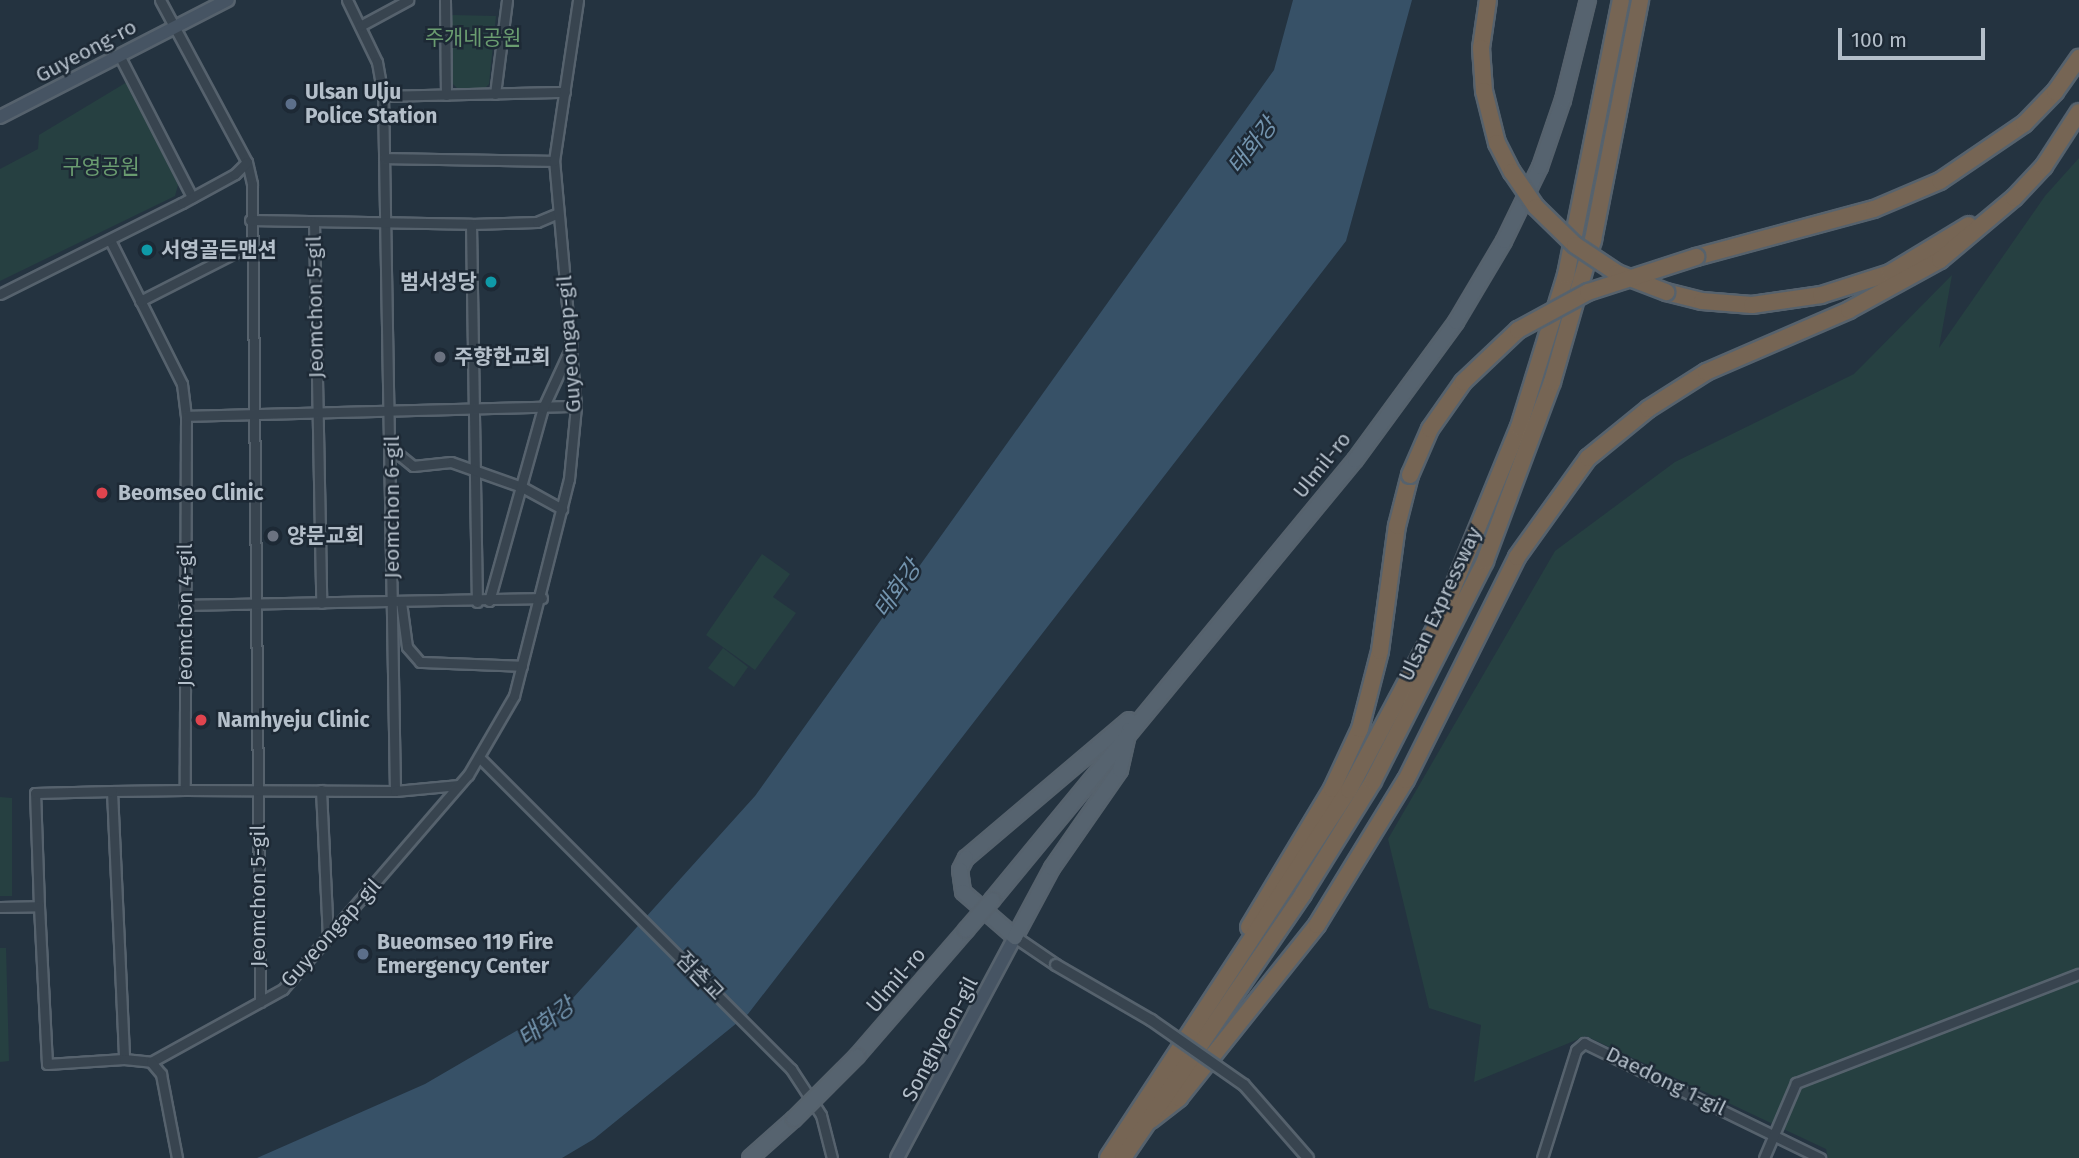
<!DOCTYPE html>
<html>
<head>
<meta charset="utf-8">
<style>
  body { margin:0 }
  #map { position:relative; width:2079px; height:1158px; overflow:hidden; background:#243340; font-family:"Fira Sans","Noto Sans KR",sans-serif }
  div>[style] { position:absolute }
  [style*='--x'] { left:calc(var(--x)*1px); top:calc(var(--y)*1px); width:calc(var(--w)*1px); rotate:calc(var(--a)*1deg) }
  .green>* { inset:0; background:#264041 }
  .water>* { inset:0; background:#375167 }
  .roads { filter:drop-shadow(2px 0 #56626d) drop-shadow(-2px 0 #56626d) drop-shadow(0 2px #56626d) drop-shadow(0 -2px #56626d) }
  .minor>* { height:9px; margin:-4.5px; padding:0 4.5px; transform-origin:4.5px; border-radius:4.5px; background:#38444f }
  .tertiary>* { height:10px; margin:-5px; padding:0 5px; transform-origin:5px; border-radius:5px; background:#38444f }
  .secondary>* { height:12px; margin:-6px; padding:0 6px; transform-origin:6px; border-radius:6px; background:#465463 }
  .primary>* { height:14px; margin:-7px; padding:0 7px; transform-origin:7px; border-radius:7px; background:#56636f }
  .motorway>* { height:16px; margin:-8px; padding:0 8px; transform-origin:8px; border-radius:8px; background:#766554 }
  .bridges { filter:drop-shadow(2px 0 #56626d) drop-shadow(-2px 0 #56626d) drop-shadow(0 2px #56626d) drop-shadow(0 -2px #56626d) }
  .tertiary-bridge>* { height:10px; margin:-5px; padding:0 5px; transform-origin:5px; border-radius:5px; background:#38444f }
  .primary-bridge>* { height:14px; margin:-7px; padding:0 7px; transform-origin:7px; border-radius:7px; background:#56636f }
  .motorway-bridge>* { height:16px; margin:-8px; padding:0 8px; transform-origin:8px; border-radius:8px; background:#766554 }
  .dots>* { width:19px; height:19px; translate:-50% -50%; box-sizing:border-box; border:4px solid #1d2935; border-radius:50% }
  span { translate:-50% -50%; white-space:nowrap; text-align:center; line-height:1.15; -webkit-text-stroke:5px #1d2935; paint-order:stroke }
  .park-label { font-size:21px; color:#6a9c70 }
  .street-label { font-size:21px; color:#b4bfca }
  .poi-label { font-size:21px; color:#b4bfca; font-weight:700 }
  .left { translate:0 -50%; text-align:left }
  .right { translate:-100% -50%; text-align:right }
  .water-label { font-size:23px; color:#7394ae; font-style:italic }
  .scale { position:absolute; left:1838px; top:28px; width:147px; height:32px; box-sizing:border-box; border:4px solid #b4bfca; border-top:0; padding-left:9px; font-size:21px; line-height:24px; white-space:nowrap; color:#b4bfca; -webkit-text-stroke:5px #1d2935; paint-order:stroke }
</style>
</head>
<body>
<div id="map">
  <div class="green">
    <i style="clip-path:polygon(452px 15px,496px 16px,489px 84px,482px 91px,458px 89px,452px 83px)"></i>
    <i style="clip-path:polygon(127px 82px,178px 185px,175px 196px,0 281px,0 169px,38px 149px,39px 135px)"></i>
    <i style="clip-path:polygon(2079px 158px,2079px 1158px,1828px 1158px,1826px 1149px,1586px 1036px,1474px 1082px,1481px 1025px,1429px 1008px,1388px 839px,1555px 551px,1675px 462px,1854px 374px,1952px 275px,1939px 348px,2045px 196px)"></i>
    <i style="clip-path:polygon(762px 554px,790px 574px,773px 597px,796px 613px,755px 670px,706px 635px)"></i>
    <i style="clip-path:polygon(723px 648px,748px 667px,734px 687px,708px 668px)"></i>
    <i style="clip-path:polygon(0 797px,12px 798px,12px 896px,0 896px)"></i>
    <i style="clip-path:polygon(0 948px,6px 948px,9px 1061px,0 1062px)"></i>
  </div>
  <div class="water">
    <i style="clip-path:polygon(1293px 0,1412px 0,1346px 241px,748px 1014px,594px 1139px,562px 1158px,257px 1158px,425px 1084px,573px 998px,755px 796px,1274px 70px)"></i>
  </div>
  <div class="roads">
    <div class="minor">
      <i style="--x:160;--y:0;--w:184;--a:61.8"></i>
      <i style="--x:247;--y:162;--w:23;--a:77"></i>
      <i style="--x:252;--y:184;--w:818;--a:89.44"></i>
      <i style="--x:347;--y:0;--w:69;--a:64.2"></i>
      <i style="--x:377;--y:62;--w:35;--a:80"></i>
      <i style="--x:383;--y:96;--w:695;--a:89.01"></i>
      <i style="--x:445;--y:0;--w:95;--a:89.4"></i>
      <i style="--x:360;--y:26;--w:55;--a:-28.4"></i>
      <i style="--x:119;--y:55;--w:160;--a:62.8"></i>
      <i style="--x:495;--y:94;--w:95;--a:-82.7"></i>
      <i style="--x:383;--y:96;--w:182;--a:-1.3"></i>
      <i style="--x:384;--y:158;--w:170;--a:1"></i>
      <i style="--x:250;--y:220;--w:221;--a:1"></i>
      <i style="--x:471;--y:224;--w:66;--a:-1.7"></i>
      <i style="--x:537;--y:222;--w:21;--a:-23"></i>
      <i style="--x:314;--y:222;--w:381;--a:88.9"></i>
      <i style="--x:471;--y:224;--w:378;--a:89.1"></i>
      <i style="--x:110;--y:240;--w:161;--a:63.4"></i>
      <i style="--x:182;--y:384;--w:32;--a:83"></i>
      <i style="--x:186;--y:416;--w:374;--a:90.2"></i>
      <i style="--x:185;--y:790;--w:73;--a:179.2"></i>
      <i style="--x:112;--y:791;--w:268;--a:87.4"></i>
      <i style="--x:0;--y:294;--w:203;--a:-26.6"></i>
      <i style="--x:182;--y:203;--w:60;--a:-28.7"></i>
      <i style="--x:235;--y:174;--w:17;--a:-45"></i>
      <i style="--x:140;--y:301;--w:123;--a:-27"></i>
      <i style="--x:186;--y:416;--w:390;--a:-1.5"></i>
      <i style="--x:392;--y:449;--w:27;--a:39"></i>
      <i style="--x:413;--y:466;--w:38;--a:-6"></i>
      <i style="--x:451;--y:462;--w:75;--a:19.4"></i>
      <i style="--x:522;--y:487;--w:46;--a:28.8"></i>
      <i style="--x:489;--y:601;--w:200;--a:-74.4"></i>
      <i style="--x:543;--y:408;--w:69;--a:-65.3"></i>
      <i style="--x:401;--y:602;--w:45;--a:82.4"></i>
      <i style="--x:407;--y:647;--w:20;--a:49"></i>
      <i style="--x:420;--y:662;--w:102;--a:2.2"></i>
      <i style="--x:184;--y:605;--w:358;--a:-1.1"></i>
      <i style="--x:480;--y:758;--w:440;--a:45"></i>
      <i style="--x:791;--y:1069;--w:55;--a:56.9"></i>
      <i style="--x:821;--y:1115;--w:44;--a:75.7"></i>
      <i style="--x:185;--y:790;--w:210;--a:0.3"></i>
      <i style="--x:395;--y:791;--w:64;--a:-5.4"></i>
      <i style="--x:321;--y:790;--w:147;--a:87.3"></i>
      <i style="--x:39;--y:906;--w:113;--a:-92"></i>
      <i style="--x:35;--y:793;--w:77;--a:-1.5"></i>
      <i style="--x:0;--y:907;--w:39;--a:-1"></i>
      <i style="--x:39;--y:906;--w:158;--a:87.1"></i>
      <i style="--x:47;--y:1064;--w:77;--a:-3.7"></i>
      <i style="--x:124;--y:1059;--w:27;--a:6"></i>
      <i style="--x:151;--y:1062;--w:151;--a:-28.9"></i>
      <i style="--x:283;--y:989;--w:283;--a:-49.2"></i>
      <i style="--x:468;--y:775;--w:91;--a:-59.8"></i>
      <i style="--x:514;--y:696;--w:224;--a:-75.8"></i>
      <i style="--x:569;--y:479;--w:73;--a:-84.5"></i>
      <i style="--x:576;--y:406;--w:246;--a:-95.1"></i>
      <i style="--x:554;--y:161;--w:163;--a:-81.5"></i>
      <i style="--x:151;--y:1062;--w:16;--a:50"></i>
      <i style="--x:161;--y:1074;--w:86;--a:79.2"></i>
      <i style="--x:1542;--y:1158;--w:113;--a:-72.5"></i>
      <i style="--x:1576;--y:1050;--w:11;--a:-41"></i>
      <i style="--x:1584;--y:1043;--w:263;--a:26"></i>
      <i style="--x:1764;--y:1158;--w:82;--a:-66.9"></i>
      <i style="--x:1796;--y:1083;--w:303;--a:-21.1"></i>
    </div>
    <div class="tertiary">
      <i style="--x:1015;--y:937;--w:50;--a:34.3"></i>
    </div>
    <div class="secondary">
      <i style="--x:0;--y:117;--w:256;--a:-27.2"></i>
      <i style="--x:897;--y:1158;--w:251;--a:-61.9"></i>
    </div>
    <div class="primary">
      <i style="--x:1129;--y:720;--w:214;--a:139.7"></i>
      <i style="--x:966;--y:858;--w:13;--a:117"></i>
      <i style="--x:960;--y:870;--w:22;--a:82"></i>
      <i style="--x:963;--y:892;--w:69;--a:40.9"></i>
      <i style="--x:1015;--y:937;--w:78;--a:-61.8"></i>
      <i style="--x:1052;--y:868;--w:119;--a:-55.2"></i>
      <i style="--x:1120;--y:770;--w:41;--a:-77.3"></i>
      <i style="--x:992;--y:900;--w:570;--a:-50.48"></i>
      <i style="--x:1355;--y:460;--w:171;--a:-53.8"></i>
      <i style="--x:1456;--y:322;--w:94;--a:-59.3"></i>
      <i style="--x:1504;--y:241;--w:82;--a:-64.1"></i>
      <i style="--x:1540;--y:167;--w:71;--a:-71.1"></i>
      <i style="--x:1563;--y:100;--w:103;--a:-76"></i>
      <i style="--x:857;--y:1056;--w:167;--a:-49.1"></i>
      <i style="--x:750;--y:1158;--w:59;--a:-41.6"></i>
    </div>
    <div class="motorway">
      <i style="--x:1696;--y:257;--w:184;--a:-15.1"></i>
      <i style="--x:1874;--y:209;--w:72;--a:-23"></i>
      <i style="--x:1940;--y:181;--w:102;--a:-34.2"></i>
      <i style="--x:2024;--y:124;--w:45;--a:-45.9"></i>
      <i style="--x:2055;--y:92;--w:42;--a:-54.8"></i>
      <i style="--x:1666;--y:292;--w:37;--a:14"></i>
      <i style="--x:1702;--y:301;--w:50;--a:4.6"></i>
      <i style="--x:1752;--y:305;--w:70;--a:-8.2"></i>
      <i style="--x:1821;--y:295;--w:72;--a:-17.7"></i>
      <i style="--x:1890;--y:273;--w:92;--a:-31.3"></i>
      <i style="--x:1249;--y:927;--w:161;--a:-59"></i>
      <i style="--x:1332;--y:789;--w:66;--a:-65"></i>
      <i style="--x:1360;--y:729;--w:81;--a:-75.6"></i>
      <i style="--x:1380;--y:651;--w:126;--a:-82.3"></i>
      <i style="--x:1397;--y:526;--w:53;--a:-75.7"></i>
      <i style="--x:1151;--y:1120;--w:36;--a:-38"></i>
      <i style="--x:1179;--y:1098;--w:221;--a:-51.4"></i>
      <i style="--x:1317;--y:925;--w:170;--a:-58.5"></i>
      <i style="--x:1406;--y:780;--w:249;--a:-63.5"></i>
      <i style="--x:1517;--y:557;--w:122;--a:-54.4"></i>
      <i style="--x:1588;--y:458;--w:77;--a:-39.2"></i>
      <i style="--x:1648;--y:409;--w:69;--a:-32.5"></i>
      <i style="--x:1706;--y:372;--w:156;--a:-23.4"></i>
      <i style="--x:1849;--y:310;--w:104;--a:-28.8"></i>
      <i style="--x:1940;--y:260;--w:97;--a:-40"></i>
      <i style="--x:2014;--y:198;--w:44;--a:-46.8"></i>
      <i style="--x:2044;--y:166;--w:64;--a:-57.1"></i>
      <i style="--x:1108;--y:1158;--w:440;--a:-56.8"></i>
      <i style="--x:1349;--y:790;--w:196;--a:-62"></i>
      <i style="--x:1441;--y:617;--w:205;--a:-67.7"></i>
      <i style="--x:1519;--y:427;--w:159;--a:-72.8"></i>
      <i style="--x:1566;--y:275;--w:280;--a:-78.7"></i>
      <i style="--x:1123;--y:1158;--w:320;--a:-55.7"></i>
      <i style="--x:1303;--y:894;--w:133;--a:-58.2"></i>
      <i style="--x:1373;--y:781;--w:247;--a:-63"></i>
      <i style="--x:1485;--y:561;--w:191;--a:-69.5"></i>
      <i style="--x:1552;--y:382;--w:148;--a:-73.9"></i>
      <i style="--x:1593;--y:240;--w:245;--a:-78.9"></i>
    </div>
  </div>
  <div class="bridges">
    <div class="tertiary-bridge">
      <i style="--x:1056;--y:965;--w:110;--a:30.1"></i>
      <i style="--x:1151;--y:1020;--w:113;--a:35"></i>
      <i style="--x:1244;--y:1085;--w:97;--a:48.8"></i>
    </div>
    <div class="primary-bridge">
      <i style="--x:966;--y:930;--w:40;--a:-49"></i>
      <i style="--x:794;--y:1119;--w:89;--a:-45"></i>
    </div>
    <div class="motorway-bridge">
      <i style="--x:1488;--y:0;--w:49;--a:98.3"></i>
      <i style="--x:1481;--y:48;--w:43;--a:86"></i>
      <i style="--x:1484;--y:91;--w:54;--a:76"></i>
      <i style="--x:1497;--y:143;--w:33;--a:63"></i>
      <i style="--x:1512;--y:172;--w:42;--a:55.6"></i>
      <i style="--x:1536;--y:207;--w:54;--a:44.3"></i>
      <i style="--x:1575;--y:245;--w:50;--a:33.7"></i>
      <i style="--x:1617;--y:273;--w:53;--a:21.2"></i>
      <i style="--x:1410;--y:475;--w:50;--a:-66.5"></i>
      <i style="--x:1430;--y:429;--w:57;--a:-54.9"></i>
      <i style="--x:1463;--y:382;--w:76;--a:-43.4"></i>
      <i style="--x:1518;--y:330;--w:80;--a:-28.5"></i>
      <i style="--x:1588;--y:292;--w:114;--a:-18"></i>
    </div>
  </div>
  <div class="dots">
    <i style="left:291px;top:104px;background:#5c6f8a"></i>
    <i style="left:147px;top:250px;background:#0f9aa8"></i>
    <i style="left:491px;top:282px;background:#0f9aa8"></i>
    <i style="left:440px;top:357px;background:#6b7280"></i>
    <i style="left:102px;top:493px;background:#e0444e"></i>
    <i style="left:273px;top:536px;background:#6b7280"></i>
    <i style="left:201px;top:720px;background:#e0444e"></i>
    <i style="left:363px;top:954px;background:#5c6f8a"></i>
  </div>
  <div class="park-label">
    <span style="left:473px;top:38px">주개네공원</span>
    <span style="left:101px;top:167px">구영공원</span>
  </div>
  <div class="street-label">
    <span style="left:86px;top:51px;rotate:-28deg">Guyeong-ro</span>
    <span style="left:315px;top:307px;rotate:-91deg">Jeomchon 5-gil</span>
    <span style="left:569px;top:344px;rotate:-94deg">Guyeongap-gil</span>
    <span style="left:1322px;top:465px;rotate:-51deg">Ulmil-ro</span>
    <span style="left:392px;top:507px;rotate:-90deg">Jeomchon 6-gil</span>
    <span style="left:1440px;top:604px;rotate:-65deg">Ulsan Expressway</span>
    <span style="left:185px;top:615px;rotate:-90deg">Jeomchon 4-gil</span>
    <span style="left:258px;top:896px;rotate:-90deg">Jeomchon 5-gil</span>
    <span style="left:331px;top:933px;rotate:-48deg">Guyeongap-gil</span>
    <span style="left:700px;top:976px;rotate:46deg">점촌교</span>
    <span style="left:896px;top:980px;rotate:-49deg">Ulmil-ro</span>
    <span style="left:940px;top:1039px;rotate:-62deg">Songhyeon-gil</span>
    <span style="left:1666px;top:1081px;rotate:26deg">Daedong 1-gil</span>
  </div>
  <div class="poi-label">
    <span class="left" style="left:305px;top:104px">Ulsan Ulju<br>Police Station</span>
    <span class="left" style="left:161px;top:250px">서영골든맨션</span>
    <span class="right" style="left:477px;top:282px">범서성당</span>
    <span class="left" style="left:454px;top:357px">주향한교회</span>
    <span class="left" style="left:118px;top:493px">Beomseo Clinic</span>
    <span class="left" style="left:287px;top:536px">양문교회</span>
    <span class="left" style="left:217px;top:720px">Namhyeju Clinic</span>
    <span class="left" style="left:377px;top:954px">Bueomseo 119 Fire<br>Emergency Center</span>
  </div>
  <div class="water-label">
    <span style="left:1252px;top:146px;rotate:-52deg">태화강</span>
    <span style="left:897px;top:589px;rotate:-55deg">태화강</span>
    <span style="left:546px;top:1022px;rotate:-37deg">태화강</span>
  </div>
  <div class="scale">100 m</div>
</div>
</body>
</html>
